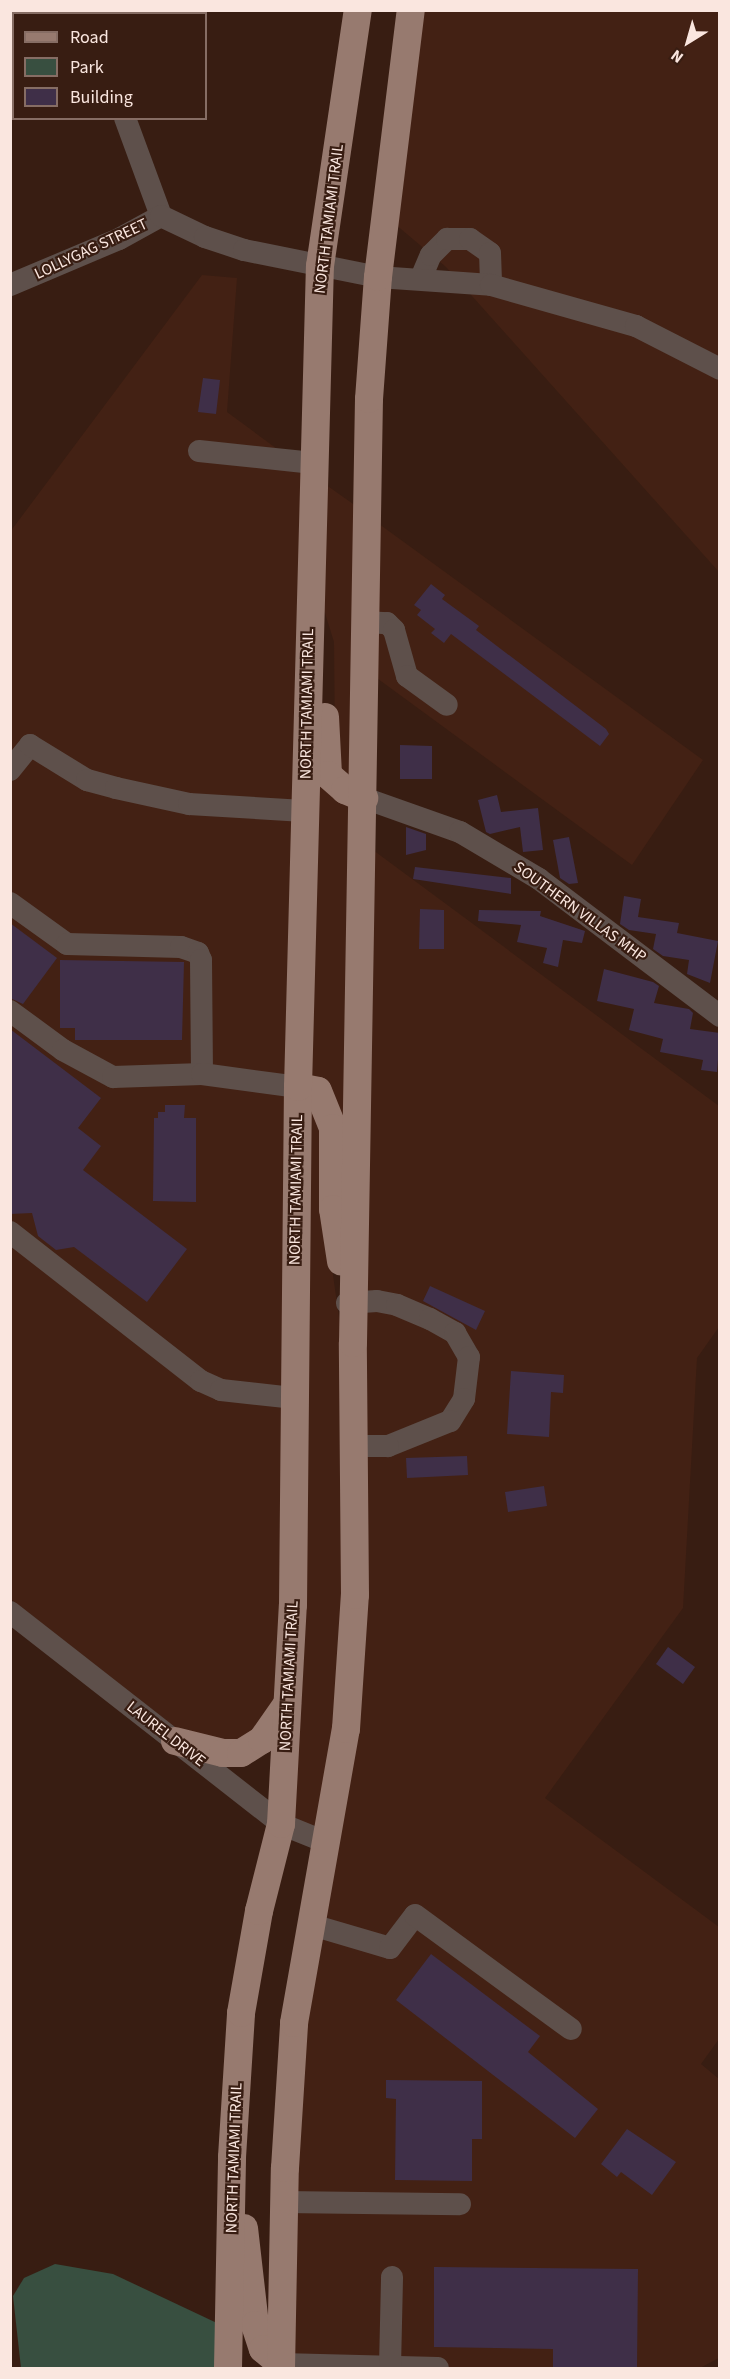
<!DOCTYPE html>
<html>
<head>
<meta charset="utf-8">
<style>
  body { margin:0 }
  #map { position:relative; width:730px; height:2379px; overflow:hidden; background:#381d12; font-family:"Source Sans 3",sans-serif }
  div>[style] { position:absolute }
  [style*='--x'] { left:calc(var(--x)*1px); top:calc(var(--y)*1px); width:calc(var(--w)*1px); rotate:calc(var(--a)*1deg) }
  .built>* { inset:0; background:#432114 }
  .green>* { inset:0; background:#384f40 }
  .building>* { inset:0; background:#3f2f48 }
  .minor>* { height:22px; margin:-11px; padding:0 11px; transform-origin:11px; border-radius:11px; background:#5e504b }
  .major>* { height:28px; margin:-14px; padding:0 14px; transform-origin:14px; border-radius:14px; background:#977a6f }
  span { translate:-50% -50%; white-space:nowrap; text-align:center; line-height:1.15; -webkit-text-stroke:4.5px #381d12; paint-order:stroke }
  .street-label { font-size:16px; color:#fae6df }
  .frame { position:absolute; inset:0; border:12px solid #fae6df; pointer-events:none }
  .legend { position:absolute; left:12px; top:12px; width:195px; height:108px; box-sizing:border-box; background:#381d12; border:2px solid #866d64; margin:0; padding:8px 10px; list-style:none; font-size:18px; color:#fae6df }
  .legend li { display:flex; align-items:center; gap:12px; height:30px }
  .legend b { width:30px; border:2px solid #866d64 }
  .north { position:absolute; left:658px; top:12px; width:60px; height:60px; -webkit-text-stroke:4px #381d12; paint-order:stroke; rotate:217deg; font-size:16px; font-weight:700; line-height:24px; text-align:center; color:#fae6df }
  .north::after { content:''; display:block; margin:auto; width:21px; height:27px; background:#fae6df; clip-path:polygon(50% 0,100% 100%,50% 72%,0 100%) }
</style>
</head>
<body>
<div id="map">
  <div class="built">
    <i style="clip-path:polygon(421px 11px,719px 11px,719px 572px,446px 267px,395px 224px)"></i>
    <i style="clip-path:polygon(202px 275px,237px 278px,227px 412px,303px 468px,277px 1701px,256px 1733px,239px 1743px,180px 1731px,11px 1599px,10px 532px)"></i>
    <i style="clip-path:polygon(322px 482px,356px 506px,354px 783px,345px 778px,335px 750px,334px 642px,319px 594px)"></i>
    <i style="clip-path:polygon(375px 521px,703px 760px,632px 865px,374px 676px)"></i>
    <i style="clip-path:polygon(316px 756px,354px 805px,346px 1224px,308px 1079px)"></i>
    <i style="clip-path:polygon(373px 850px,719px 1106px,719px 1327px,697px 1358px,683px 1608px,545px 1798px,719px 1927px,719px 2039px,701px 2064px,719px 2079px,719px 2358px,700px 2368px,291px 2368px,304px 2023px,337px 1845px,363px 1351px)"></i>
    <i style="clip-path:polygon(308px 1100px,323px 1131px,324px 1212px,343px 1345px,345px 1596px,336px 1729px,320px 1829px,292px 1817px)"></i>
  </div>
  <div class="green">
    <i style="clip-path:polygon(55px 2264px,113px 2274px,219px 2324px,219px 2368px,21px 2368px,13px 2296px,24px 2278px)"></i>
  </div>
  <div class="building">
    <i style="clip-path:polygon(203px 378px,220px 380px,216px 414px,198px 412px)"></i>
    <i style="clip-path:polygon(431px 584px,445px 595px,442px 599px,479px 626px,476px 630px,606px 729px,609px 734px,600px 746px,451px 634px,444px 643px,431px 633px,435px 629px,417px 615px,421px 610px,414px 605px)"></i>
    <i style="clip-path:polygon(400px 745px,432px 746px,432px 779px,400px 779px)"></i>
    <i style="clip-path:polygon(497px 795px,501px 812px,538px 808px,543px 850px,523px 852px,520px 827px,490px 834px,486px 832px,478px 800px)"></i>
    <i style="clip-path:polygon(406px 827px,426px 834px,426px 850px,406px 855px)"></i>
    <i style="clip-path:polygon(569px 837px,578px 883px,569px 884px,560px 878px,553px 840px)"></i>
    <i style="clip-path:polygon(415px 867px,511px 878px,511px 894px,413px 879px)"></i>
    <i style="clip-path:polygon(624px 896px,641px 899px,638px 917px,679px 923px,677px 933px,718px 941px,710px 983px,687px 974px,689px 960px,663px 956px,653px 949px,656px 934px,629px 930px,620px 924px)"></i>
    <i style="clip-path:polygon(420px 909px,444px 910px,444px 949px,419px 949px)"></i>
    <i style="clip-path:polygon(479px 910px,541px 911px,540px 916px,585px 931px,582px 943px,563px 940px,558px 967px,543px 963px,547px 948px,517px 942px,521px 925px,478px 921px)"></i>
    <i style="clip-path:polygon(10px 923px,57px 958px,23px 1004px,10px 998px)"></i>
    <i style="clip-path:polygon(60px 960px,184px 962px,182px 1040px,75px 1040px,75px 1028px,60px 1028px)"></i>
    <i style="clip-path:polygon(604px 969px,653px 982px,659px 986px,654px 1003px,689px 1009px,693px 1013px,690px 1029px,720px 1033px,717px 1072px,701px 1070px,703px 1060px,660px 1052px,663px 1039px,629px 1030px,634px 1009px,597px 1001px)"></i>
    <i style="clip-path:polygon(10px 1029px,101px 1098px,78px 1128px,101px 1146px,83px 1170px,187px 1249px,147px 1302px,74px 1247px,56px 1250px,38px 1236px,32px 1213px,10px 1214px)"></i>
    <i style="clip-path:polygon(165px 1105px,185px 1105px,184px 1118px,196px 1118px,196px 1202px,153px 1201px,154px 1118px,158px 1118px,158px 1112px,165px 1112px)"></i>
    <i style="clip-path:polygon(430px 1286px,485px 1311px,476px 1330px,423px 1301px)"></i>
    <i style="clip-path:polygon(511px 1371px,564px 1375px,563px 1393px,551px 1392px,549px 1437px,507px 1434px)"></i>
    <i style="clip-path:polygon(467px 1456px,468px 1475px,407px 1478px,406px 1458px)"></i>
    <i style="clip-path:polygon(544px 1486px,547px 1506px,508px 1512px,505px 1492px)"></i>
    <i style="clip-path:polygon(668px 1647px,695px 1667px,683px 1684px,656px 1664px)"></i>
    <i style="clip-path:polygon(431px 1954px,540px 2036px,528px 2052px,598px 2109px,575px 2138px,396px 2000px)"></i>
    <i style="clip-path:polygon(386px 2080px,482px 2081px,482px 2139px,472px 2139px,472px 2181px,395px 2180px,396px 2099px,386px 2098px)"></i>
    <i style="clip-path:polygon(627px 2129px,676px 2162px,652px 2195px,621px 2172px,617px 2177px,601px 2164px)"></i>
    <i style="clip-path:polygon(434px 2267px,638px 2269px,637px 2368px,553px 2368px,553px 2349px,434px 2347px)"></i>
  </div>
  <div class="minor">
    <i style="--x:40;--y:10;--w:6;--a:45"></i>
    <i style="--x:125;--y:118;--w:104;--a:69.8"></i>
    <i style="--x:421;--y:278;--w:25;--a:-67"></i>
    <i style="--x:431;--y:255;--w:23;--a:-45"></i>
    <i style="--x:447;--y:239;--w:23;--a:0"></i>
    <i style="--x:470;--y:239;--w:24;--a:35"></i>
    <i style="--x:490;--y:253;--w:32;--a:88"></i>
    <i style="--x:10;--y:285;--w:118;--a:-22.9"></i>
    <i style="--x:119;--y:239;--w:48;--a:-28.7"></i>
    <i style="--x:161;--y:216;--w:49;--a:25.5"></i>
    <i style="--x:205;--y:237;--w:41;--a:18.4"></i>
    <i style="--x:244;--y:250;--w:137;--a:11.4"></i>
    <i style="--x:378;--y:277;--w:113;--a:4"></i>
    <i style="--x:491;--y:285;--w:151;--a:15.8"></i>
    <i style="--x:636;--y:326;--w:94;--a:27.1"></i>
    <i style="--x:199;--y:451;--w:115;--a:6"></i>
    <i style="--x:365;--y:622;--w:22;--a:3"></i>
    <i style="--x:387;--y:623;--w:10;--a:45"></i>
    <i style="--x:394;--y:630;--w:48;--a:74.2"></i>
    <i style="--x:407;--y:676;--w:49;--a:35.9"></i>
    <i style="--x:10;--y:770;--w:32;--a:-51"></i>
    <i style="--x:30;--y:745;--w:67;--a:31.6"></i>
    <i style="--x:87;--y:780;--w:30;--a:15"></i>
    <i style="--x:116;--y:788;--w:75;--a:12.4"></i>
    <i style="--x:189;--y:804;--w:115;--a:3.5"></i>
    <i style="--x:364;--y:798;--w:102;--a:19.5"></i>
    <i style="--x:460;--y:832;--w:92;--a:30.7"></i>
    <i style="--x:539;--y:879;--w:227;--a:37.1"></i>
    <i style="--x:10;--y:903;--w:70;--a:35.7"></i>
    <i style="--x:67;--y:944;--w:114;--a:1.5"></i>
    <i style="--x:181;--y:947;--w:18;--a:19"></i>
    <i style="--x:198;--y:953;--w:8;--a:67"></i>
    <i style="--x:201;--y:960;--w:114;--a:89.5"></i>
    <i style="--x:10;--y:1011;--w:66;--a:36.3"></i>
    <i style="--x:63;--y:1050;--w:57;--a:28.4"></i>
    <i style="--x:113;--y:1077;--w:89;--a:-1.9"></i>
    <i style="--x:202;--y:1074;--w:97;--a:7.7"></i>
    <i style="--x:10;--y:1232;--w:242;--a:38"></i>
    <i style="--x:201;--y:1381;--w:22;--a:24"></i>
    <i style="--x:221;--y:1390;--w:72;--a:6.3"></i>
    <i style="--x:347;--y:1303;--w:30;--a:-4"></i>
    <i style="--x:377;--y:1301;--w:20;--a:11"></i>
    <i style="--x:397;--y:1305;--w:36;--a:23"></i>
    <i style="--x:430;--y:1319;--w:29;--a:29"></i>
    <i style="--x:455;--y:1333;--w:28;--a:60"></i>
    <i style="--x:469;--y:1357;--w:42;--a:96.8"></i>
    <i style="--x:464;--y:1399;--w:26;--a:122"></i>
    <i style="--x:450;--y:1421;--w:67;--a:158"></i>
    <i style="--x:388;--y:1446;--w:34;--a:180"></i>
    <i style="--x:10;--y:1612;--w:344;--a:38"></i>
    <i style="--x:281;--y:1824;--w:51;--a:22"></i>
    <i style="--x:312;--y:1925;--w:81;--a:16.4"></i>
    <i style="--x:390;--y:1948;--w:41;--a:-52.9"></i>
    <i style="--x:415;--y:1915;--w:193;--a:36.2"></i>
    <i style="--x:284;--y:2202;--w:176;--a:0.7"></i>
    <i style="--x:281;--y:2364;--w:157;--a:1.5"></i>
    <i style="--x:390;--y:2367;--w:90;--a:-88.7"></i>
  </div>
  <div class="major">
    <i style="--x:325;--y:717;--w:58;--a:87"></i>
    <i style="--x:328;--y:775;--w:23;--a:41"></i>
    <i style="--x:345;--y:790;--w:21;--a:23"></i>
    <i style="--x:298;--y:1087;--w:20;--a:11"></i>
    <i style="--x:318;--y:1091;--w:40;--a:68"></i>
    <i style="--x:333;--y:1128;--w:81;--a:90"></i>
    <i style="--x:333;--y:1209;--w:53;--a:81.3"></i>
    <i style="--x:175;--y:1741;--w:49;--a:14"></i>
    <i style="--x:223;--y:1753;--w:18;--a:0"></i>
    <i style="--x:241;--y:1753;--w:25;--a:-32"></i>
    <i style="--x:262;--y:1740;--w:44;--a:-55.2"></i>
    <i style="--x:244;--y:2228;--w:98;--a:83.5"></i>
    <i style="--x:255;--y:2325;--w:25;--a:72"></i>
    <i style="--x:263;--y:2349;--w:23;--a:40"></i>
    <i style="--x:228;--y:2368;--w:211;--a:-88.9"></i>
    <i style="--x:232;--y:2157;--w:144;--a:-86.4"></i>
    <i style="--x:241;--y:2013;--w:104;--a:-80"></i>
    <i style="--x:259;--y:1911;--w:90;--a:-75.8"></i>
    <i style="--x:281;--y:1824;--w:219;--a:-86.9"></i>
    <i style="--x:293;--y:1605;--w:518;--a:-89.45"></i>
    <i style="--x:298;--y:1087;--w:821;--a:-88.47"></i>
    <i style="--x:320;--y:266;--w:259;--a:-81.6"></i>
    <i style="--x:281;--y:2368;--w:200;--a:-88.9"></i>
    <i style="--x:285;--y:2168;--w:145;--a:-86.4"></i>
    <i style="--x:294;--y:2023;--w:299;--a:-80"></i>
    <i style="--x:346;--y:1729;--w:134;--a:-86.2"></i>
    <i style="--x:355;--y:1595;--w:252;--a:-90.5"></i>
    <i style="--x:353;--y:1343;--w:944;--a:-89.03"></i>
    <i style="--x:369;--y:399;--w:122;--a:-85.8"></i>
    <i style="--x:378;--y:277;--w:269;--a:-83"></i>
  </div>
  <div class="street-label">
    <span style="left:329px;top:219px;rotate:-83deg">NORTH TAMIAMI TRAIL</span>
    <span style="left:91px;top:249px;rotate:-25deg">LOLLYGAG STREET</span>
    <span style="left:307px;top:704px;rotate:-89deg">NORTH TAMIAMI TRAIL</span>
    <span style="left:580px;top:912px;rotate:36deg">SOUTHERN VILLAS MHP</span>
    <span style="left:296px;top:1190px;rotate:-89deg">NORTH TAMIAMI TRAIL</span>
    <span style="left:289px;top:1676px;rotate:-87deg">NORTH TAMIAMI TRAIL</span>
    <span style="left:166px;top:1734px;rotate:38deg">LAUREL DRIVE</span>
    <span style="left:234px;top:2158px;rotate:-88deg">NORTH TAMIAMI TRAIL</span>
  </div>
  <div class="frame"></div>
  <ul class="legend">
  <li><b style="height:8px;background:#977a6f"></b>Road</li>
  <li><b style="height:16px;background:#384f40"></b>Park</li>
  <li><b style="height:16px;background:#3f2f48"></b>Building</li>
  </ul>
  <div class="north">N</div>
</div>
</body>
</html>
